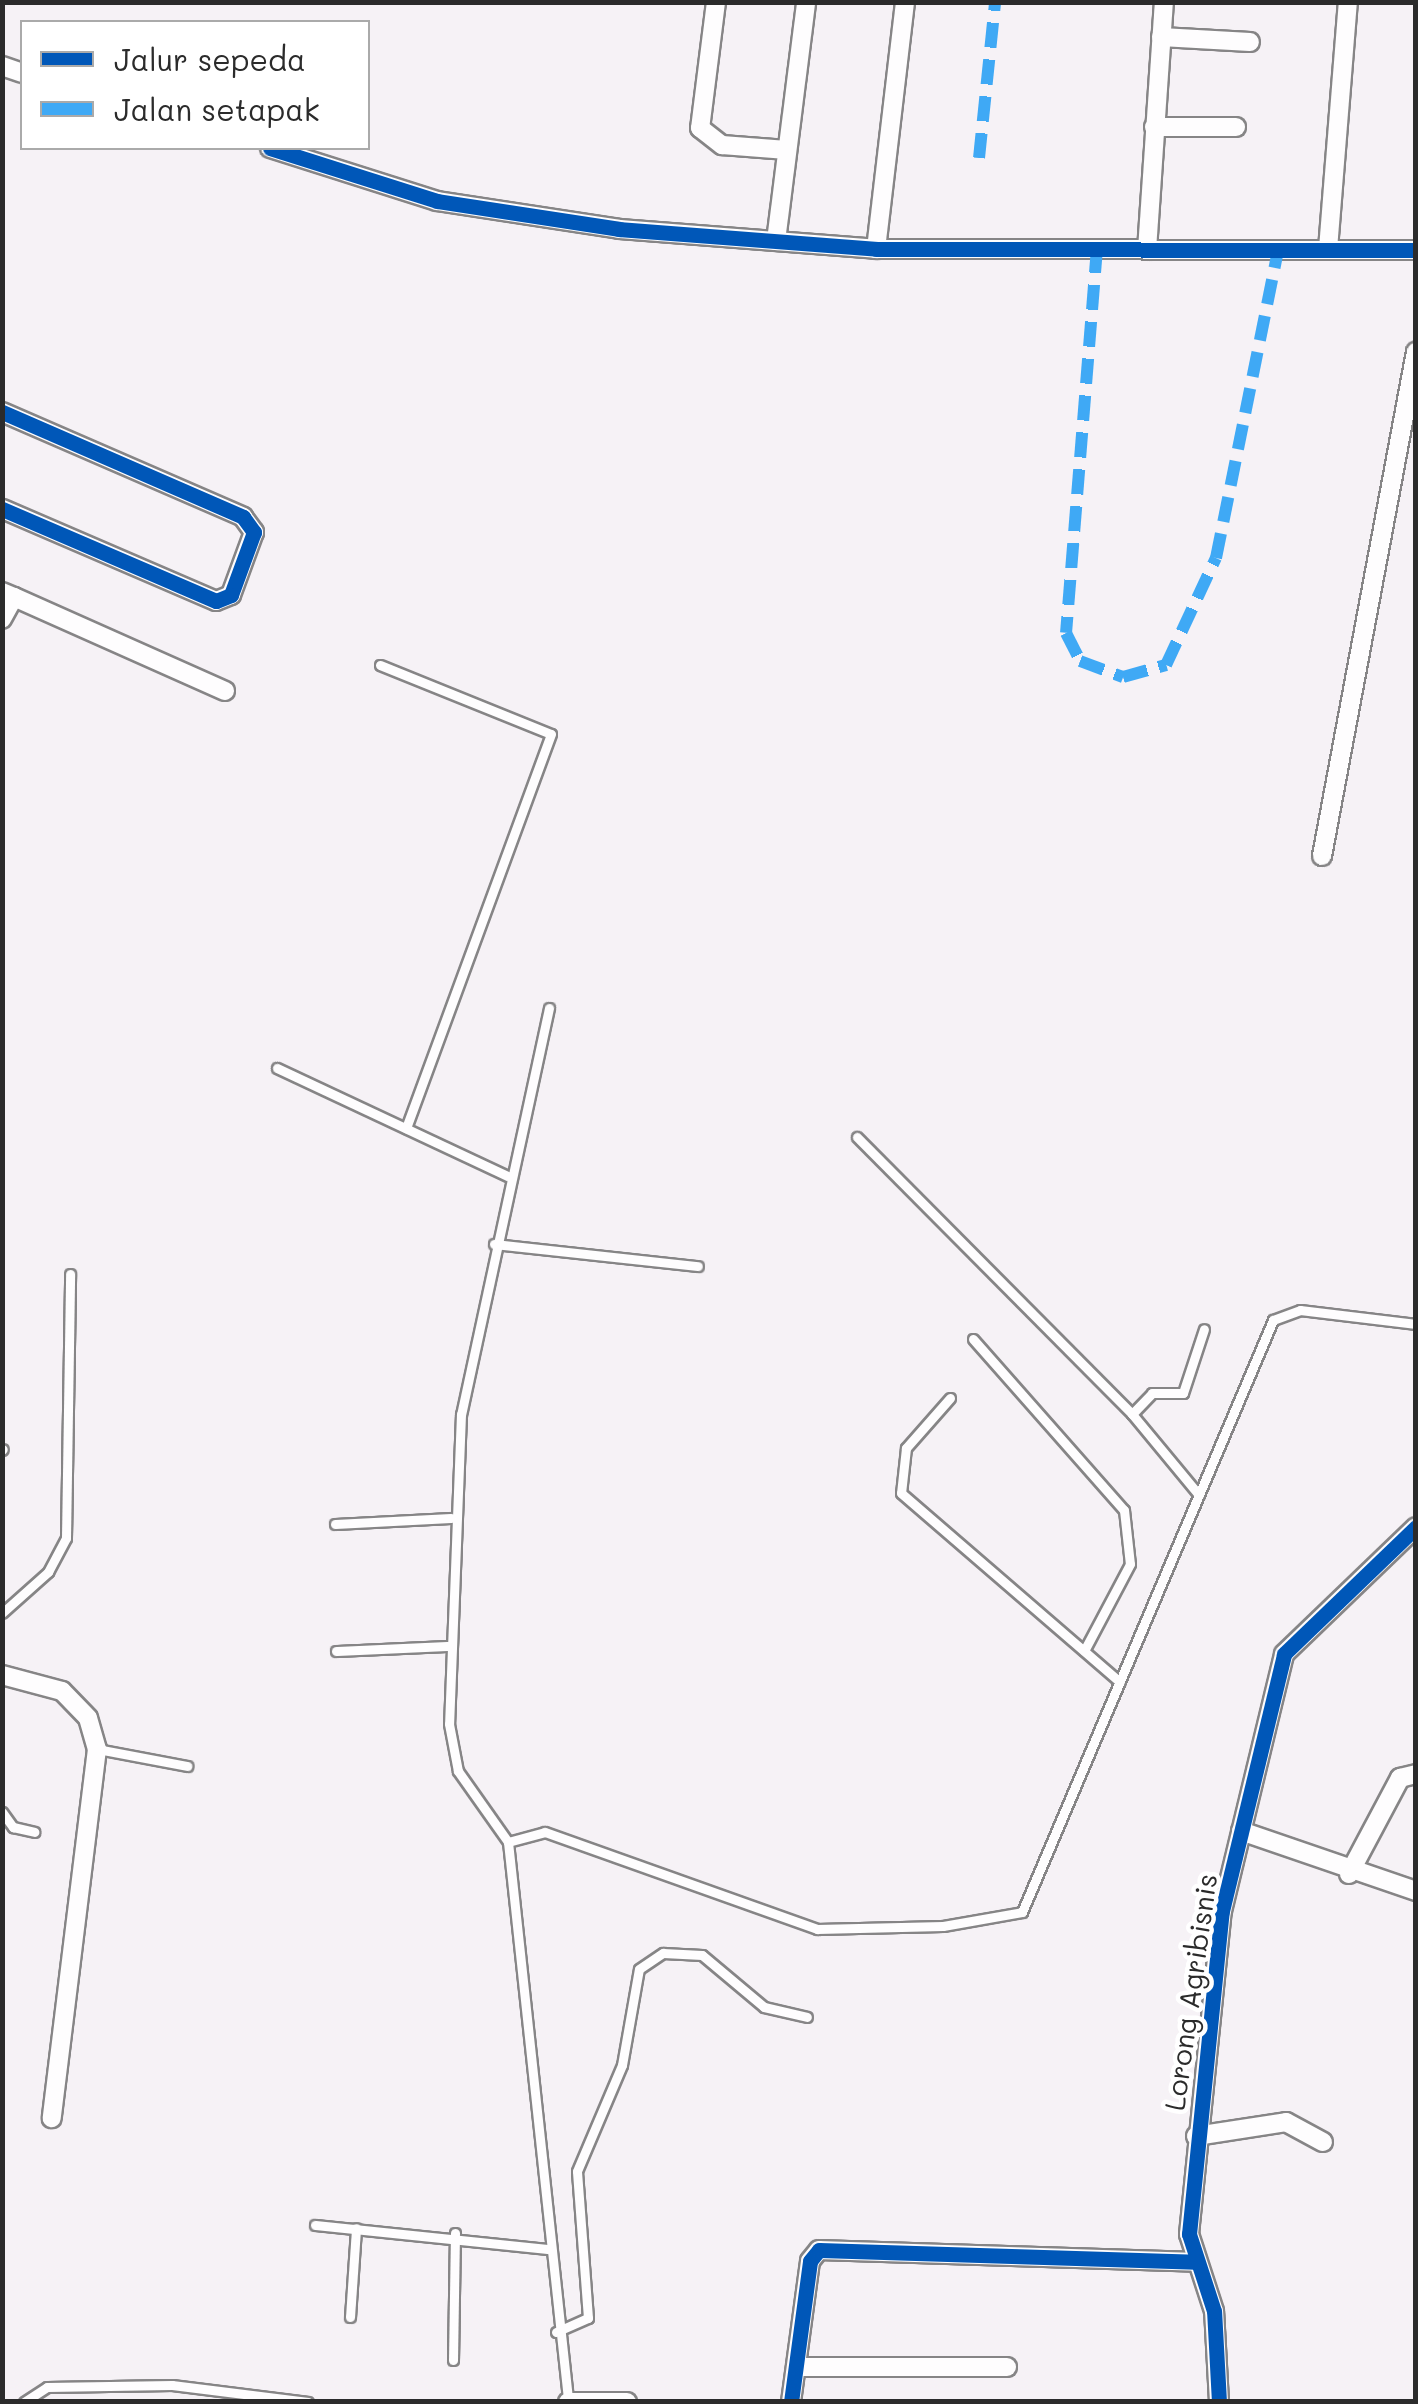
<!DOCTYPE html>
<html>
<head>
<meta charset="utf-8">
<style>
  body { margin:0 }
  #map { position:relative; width:1418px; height:2404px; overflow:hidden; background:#f6f2f6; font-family:Mali,sans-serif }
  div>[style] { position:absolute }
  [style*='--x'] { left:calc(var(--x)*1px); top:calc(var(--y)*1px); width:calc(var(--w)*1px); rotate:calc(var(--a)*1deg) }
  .roads { filter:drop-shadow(2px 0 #868586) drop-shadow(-2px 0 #868586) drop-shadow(0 2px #868586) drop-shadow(0 -2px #868586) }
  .lane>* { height:9px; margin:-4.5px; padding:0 4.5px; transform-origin:4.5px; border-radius:4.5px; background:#fefdfe }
  .street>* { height:18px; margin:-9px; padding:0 9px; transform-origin:9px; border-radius:9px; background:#fefdfe }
  .quiet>* { height:12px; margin-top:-6px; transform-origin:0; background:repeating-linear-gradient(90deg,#3fa9f5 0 25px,transparent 0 37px) }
  .cycleway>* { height:15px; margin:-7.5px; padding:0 7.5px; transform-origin:7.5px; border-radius:7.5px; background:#0057b8 }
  span { translate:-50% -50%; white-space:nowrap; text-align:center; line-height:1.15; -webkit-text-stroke:9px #fff; paint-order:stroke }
  .street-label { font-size:28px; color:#2b2b2b }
  .frame { position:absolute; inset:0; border:5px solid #2b2b2b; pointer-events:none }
  .legend { position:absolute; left:20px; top:20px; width:350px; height:130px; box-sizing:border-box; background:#fff; border:2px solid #aaa; margin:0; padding:12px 18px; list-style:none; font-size:30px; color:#2b2b2b }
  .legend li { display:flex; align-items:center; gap:20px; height:50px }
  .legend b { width:50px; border:2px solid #aaa }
</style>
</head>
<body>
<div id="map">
  <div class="roads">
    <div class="lane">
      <i style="--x:380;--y:665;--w:184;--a:22"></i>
      <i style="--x:551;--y:734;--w:420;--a:110.2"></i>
      <i style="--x:549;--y:1008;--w:415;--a:102.2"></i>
      <i style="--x:461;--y:1414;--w:310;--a:92.2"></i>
      <i style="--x:449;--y:1724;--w:48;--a:79.2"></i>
      <i style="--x:458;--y:1771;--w:87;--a:54.8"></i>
      <i style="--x:508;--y:1842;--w:560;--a:83.85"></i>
      <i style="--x:277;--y:1068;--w:255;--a:25.1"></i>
      <i style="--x:857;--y:1137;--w:390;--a:45.2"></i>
      <i style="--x:1132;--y:1414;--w:105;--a:50.4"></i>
      <i style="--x:494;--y:1244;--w:205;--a:6.2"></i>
      <i style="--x:973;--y:1339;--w:228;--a:48.6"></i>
      <i style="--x:1124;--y:1510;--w:54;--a:83.7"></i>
      <i style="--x:1130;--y:1564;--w:98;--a:117.9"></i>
      <i style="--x:950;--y:1398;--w:67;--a:131.3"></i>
      <i style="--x:906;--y:1448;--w:45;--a:96.3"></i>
      <i style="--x:901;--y:1493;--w:289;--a:40.8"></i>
      <i style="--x:1132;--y:1414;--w:29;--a:-46"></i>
      <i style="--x:1152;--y:1393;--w:31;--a:0"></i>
      <i style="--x:1183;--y:1393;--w:67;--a:-71.8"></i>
      <i style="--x:2;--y:1450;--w:1;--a:-45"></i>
      <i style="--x:335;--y:1524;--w:116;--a:-3"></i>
      <i style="--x:2;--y:1613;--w:62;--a:-41.7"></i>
      <i style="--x:48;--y:1572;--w:38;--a:-62"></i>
      <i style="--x:66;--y:1538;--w:264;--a:-89.1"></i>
      <i style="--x:336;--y:1651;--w:112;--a:-2.6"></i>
      <i style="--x:97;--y:1749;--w:92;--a:10.7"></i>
      <i style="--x:2;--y:1812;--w:19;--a:54"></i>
      <i style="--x:13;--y:1827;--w:22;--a:13"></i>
      <i style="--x:508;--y:1842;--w:38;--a:-15"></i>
      <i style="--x:545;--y:1832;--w:289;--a:19.6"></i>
      <i style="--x:817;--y:1929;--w:126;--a:-1.4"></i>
      <i style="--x:943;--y:1926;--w:80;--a:-10"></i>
      <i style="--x:1022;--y:1912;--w:643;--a:-67.02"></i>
      <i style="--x:1273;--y:1320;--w:29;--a:-20"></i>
      <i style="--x:1300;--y:1310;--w:117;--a:6.9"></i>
      <i style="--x:315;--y:2225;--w:234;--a:5.9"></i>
      <i style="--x:350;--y:2317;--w:89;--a:-86.1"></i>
      <i style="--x:556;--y:2332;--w:35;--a:-24"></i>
      <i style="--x:588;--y:2318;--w:147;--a:-94.3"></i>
      <i style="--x:577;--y:2171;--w:115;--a:-67"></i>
      <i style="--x:622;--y:2065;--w:97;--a:-80"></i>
      <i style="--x:639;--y:1969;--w:29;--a:-34"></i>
      <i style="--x:663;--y:1953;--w:39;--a:3"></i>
      <i style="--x:702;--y:1955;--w:81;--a:40"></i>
      <i style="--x:764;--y:2007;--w:44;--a:13.1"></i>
      <i style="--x:453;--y:2360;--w:127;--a:-89.1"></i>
      <i style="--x:24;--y:2402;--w:27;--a:-33"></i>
      <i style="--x:47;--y:2387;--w:125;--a:-0.9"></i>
      <i style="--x:172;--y:2385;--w:137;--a:7.1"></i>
    </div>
    <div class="street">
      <i style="--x:716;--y:2;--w:127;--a:97.2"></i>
      <i style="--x:700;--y:128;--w:28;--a:38"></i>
      <i style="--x:722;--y:145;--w:65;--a:4.4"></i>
      <i style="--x:1161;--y:37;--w:89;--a:3.2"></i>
      <i style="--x:2;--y:66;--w:21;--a:19"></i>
      <i style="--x:1154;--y:127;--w:82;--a:0"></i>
      <i style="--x:270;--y:148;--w:175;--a:17.6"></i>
      <i style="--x:437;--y:201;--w:184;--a:8.7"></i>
      <i style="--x:619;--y:229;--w:258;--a:4.4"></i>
      <i style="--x:876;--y:249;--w:540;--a:0.11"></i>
      <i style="--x:776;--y:241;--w:241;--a:-82.8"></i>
      <i style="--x:876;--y:249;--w:249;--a:-83.3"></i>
      <i style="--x:1328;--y:249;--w:248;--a:-85.4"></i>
      <i style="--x:1147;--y:250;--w:249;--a:-86.1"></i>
      <i style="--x:2;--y:412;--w:263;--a:23.5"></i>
      <i style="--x:243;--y:517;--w:19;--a:54"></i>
      <i style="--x:254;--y:532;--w:67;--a:110.1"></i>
      <i style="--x:231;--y:595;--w:16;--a:158"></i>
      <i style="--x:216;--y:601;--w:233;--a:-156.7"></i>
      <i style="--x:2;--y:592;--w:13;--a:23"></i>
      <i style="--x:14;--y:597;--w:25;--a:119"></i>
      <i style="--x:14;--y:597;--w:231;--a:24"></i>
      <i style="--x:1322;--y:856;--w:513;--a:-79.44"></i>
      <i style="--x:2;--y:1675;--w:62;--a:14.9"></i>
      <i style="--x:62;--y:1691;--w:37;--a:46"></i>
      <i style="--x:88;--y:1718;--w:32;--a:74"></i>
      <i style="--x:97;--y:1749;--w:372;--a:97"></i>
      <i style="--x:1241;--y:1831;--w:185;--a:18.9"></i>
      <i style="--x:1349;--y:1874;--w:109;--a:-62"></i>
      <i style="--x:1400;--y:1778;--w:16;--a:-14"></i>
      <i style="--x:1196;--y:2136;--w:91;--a:-8.8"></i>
      <i style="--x:1286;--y:2122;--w:42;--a:28.4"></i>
      <i style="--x:800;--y:2367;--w:207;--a:0"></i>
      <i style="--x:568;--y:2402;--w:59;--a:0"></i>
      <i style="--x:791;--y:2402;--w:142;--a:-82.3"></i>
      <i style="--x:810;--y:2261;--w:14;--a:-51"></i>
      <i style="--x:819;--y:2250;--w:377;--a:1.8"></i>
      <i style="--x:1219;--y:2402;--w:91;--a:-93.1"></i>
      <i style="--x:1214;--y:2311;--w:81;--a:-108"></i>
      <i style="--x:1189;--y:2234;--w:325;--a:-84.2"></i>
      <i style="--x:1222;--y:1911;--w:264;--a:-76.4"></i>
      <i style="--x:1284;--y:1654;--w:183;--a:-43.9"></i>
    </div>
  </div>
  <div class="quiet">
    <i style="--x:979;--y:158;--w:157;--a:-84.1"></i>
    <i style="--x:1097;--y:248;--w:386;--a:94.6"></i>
    <i style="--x:1066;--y:633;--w:31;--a:63"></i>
    <i style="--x:1080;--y:661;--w:46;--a:20.4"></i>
    <i style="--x:1123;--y:677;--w:45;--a:-15.6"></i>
    <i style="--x:1166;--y:665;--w:118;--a:-65"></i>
    <i style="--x:1216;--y:558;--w:313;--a:-78.6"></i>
  </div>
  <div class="cycleway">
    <i style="--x:270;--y:148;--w:175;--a:17.6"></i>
    <i style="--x:437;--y:201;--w:184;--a:8.7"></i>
    <i style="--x:619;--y:229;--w:258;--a:4.4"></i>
    <i style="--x:876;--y:249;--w:540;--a:0.11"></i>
    <i style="--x:2;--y:412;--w:263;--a:23.5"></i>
    <i style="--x:243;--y:517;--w:19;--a:54"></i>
    <i style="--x:254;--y:532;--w:67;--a:110.1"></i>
    <i style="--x:231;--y:595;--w:16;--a:158"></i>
    <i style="--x:216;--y:601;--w:233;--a:-156.7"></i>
    <i style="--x:791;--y:2402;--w:142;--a:-82.3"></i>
    <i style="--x:810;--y:2261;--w:14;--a:-51"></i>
    <i style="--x:819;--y:2250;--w:377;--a:1.8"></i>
    <i style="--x:1219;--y:2402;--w:91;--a:-93.1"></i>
    <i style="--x:1214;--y:2311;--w:81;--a:-108"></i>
    <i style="--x:1189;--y:2234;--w:325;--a:-84.2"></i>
    <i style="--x:1222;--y:1911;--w:264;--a:-76.4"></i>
    <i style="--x:1284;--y:1654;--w:183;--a:-43.9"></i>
  </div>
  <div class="street-label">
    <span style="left:1190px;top:1992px;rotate:-82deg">Lorong Agribisnis</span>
  </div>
  <div class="frame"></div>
  <ul class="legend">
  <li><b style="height:12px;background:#0057b8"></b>Jalur sepeda</li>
  <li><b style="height:12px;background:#3fa9f5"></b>Jalan setapak</li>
  </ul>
</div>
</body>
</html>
